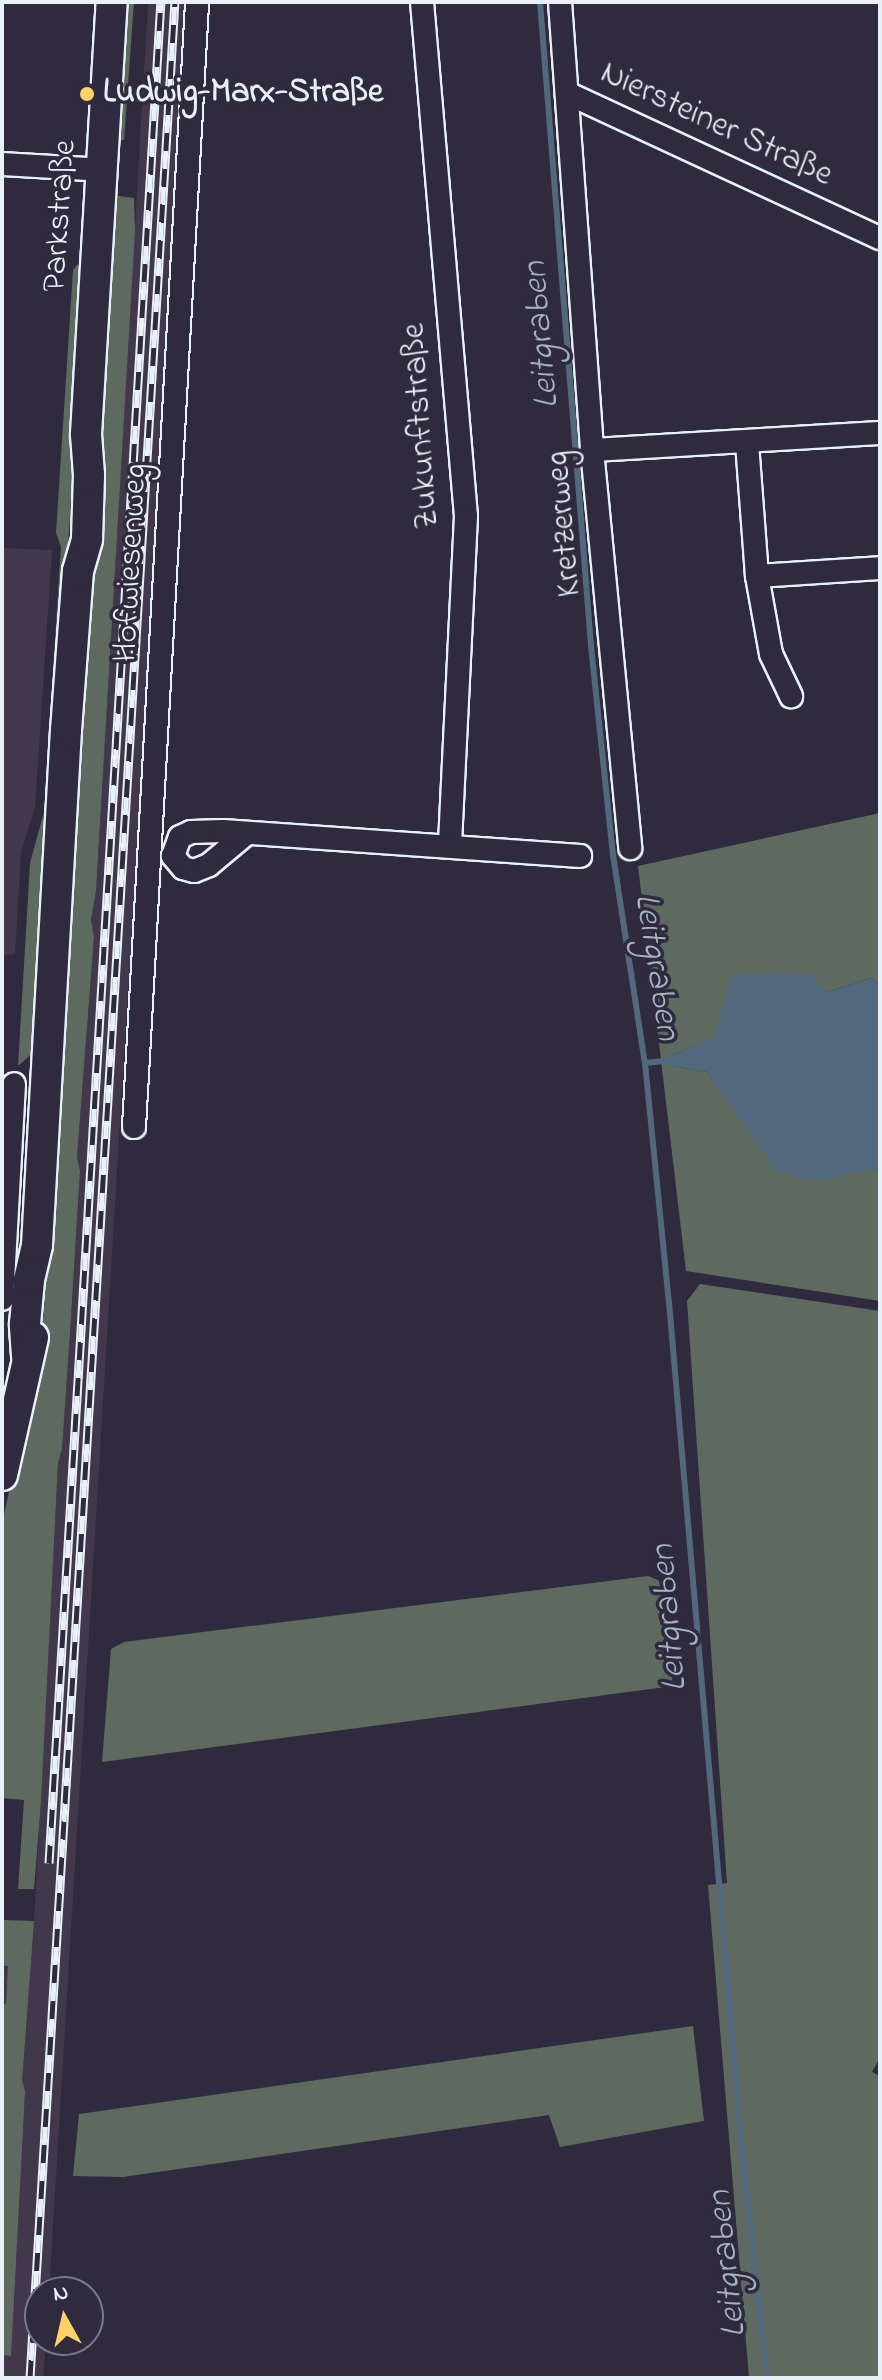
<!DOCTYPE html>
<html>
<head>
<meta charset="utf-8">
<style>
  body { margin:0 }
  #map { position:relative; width:882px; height:2380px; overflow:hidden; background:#2f2a3d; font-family:"Indie Flower",sans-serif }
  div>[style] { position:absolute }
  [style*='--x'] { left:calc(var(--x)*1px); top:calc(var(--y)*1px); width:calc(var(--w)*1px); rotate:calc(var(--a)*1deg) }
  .built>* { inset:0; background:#42384b }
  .green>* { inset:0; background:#5e6a5f }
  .water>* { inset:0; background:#52697d }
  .stream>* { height:6px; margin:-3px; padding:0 3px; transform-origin:3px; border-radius:3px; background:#52697d }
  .roads { filter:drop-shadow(2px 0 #e8f1f8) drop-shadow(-2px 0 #e8f1f8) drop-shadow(0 2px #e8f1f8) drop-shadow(0 -2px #e8f1f8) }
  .minor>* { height:22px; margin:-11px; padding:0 11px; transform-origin:11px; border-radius:11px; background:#2f2a3d }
  .secondary>* { height:30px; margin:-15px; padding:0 15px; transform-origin:15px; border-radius:15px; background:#2f2a3d }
  .rail>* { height:9px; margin-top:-4.5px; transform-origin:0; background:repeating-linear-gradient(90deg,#2f2a3d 0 18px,#e8f1f8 0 36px); box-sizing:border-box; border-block:2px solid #e8f1f8 }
  .dots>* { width:22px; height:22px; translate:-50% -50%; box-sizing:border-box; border:4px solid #2f2a3d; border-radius:50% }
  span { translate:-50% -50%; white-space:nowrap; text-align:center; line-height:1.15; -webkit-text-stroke:7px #2f2a3d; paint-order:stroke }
  .poi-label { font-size:34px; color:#e8f1f8; font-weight:700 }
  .left { translate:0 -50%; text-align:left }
  .street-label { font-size:34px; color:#e8f1f8 }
  .water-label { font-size:36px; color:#a4b4c1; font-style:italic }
  .frame { position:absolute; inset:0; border:4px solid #e8f1f8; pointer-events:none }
  .north { position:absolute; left:24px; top:2276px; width:80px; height:80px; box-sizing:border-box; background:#2f2a3d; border:2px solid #797a88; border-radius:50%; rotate:352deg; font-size:22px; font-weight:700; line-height:32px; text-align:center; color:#e8f1f8 }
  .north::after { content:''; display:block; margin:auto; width:28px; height:36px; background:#ffd166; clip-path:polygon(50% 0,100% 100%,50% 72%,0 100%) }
</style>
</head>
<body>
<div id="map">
  <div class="built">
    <i style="clip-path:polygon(148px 2px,188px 2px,49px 2292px,40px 2292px,40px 2340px,46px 2340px,43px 2378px,2px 2378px,2px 1920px,34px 1921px,58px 1463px,62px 1449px,70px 1333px,80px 1171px,77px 1157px,94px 937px,91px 920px,96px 891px)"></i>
    <i style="clip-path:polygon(2px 548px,52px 550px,35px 808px,21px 852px,15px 954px,2px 956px)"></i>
  </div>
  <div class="green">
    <i style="clip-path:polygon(124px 2px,134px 2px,124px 140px,116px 140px)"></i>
    <i style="clip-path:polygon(111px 195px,134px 198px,135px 232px,96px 891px,91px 920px,94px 937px,77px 1157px,80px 1171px,70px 1333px,62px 1449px,58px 1463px,41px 1801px,34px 1889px,18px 1889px,24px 1800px,2px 1798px,2px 1523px,37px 1368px,44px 1311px)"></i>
    <i style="clip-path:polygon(78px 264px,84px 269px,85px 276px,58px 706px,50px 717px,61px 547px,56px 533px,73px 270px)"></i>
    <i style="clip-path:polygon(48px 753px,51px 756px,35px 1051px,18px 1066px,30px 863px,44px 812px)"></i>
    <i style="clip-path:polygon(880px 813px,880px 986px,871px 978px,828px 992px,672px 1055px,673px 1066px,707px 1072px,728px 1101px,865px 1170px,880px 1168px,880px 1301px,686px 1271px,638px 866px)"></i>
    <i style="clip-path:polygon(700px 1284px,880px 1311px,880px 2058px,872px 2072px,880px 2076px,880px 2378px,749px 2378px,708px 1885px,727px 1883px,687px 1301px)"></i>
    <i style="clip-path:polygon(648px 1576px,658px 1580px,663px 1589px,673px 1686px,102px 1762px,111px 1649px,124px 1642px)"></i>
    <i style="clip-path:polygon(2px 1920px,34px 1921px,22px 2081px,25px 2091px,11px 2356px,2px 2355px,2px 2005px,6px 2004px,8px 1966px,2px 1965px)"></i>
    <i style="clip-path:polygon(693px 2026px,704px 2121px,560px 2147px,549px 2115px,123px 2177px,73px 2176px,79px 2114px)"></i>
  </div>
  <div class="water">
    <i style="clip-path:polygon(806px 973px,828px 992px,871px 978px,880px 986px,880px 1168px,815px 1181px,778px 1173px,707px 1072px,672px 1066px,672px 1055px,713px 1038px,732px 975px)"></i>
  </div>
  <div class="stream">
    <i style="--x:540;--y:2;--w:646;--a:85.47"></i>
    <i style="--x:591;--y:646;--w:210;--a:84"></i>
    <i style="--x:613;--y:855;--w:210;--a:81.3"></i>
    <i style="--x:645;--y:1063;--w:240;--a:84.3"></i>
    <i style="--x:669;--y:1302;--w:851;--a:85.08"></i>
    <i style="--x:742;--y:2150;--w:229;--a:83.7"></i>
    <i style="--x:645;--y:1063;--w:28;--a:-6"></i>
  </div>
  <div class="roads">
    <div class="minor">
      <i style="--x:422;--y:2;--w:516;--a:85.11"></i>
      <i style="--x:466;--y:516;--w:331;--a:92.8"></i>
      <i style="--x:560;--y:2;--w:449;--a:85.9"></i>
      <i style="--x:592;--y:450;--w:400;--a:84.5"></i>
      <i style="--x:567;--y:93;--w:345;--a:24.9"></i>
      <i style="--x:2;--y:164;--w:100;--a:3.4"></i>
      <i style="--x:747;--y:443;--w:133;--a:85.7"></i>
      <i style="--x:757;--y:576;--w:79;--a:79.8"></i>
      <i style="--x:771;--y:654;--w:47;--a:64.5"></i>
      <i style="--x:592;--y:450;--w:289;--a:-3.4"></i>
      <i style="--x:757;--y:576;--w:123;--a:-3.7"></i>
      <i style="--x:247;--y:833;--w:50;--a:139.9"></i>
      <i style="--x:209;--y:865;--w:16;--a:158"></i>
      <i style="--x:194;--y:871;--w:11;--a:-165"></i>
      <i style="--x:183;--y:868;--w:16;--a:-130"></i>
      <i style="--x:173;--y:856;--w:20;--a:-70"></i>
      <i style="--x:180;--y:837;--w:12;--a:-24"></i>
      <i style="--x:191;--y:832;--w:32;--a:-2"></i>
      <i style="--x:223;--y:831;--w:358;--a:4"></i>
      <i style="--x:134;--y:1127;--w:1127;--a:-86.79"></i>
      <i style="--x:2;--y:1299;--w:215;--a:-86.8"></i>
    </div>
    <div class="secondary">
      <i style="--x:27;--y:1356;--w:32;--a:-94"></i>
      <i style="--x:25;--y:1324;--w:44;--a:-84.8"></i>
      <i style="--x:29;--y:1280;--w:36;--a:-77"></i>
      <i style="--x:37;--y:1245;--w:516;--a:-86.78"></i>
      <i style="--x:66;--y:730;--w:159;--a:-85.7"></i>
      <i style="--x:78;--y:571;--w:33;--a:-74"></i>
      <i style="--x:87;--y:539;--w:64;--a:-88.2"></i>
      <i style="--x:89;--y:475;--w:41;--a:-94.2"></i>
      <i style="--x:86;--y:434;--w:433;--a:-86.6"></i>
      <i style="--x:2;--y:1475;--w:141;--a:-77.3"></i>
    </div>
  </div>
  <div class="rail">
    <i style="--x:49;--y:1863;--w:1864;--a:-86.56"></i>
    <i style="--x:30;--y:2378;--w:2380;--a:-86.51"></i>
  </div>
  <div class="dots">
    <i style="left:87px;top:94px;background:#ffd166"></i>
  </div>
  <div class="poi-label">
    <span class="left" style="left:103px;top:94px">Ludwig-Marx-Straße</span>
  </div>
  <div class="street-label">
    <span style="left:716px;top:125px;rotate:25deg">Niersteiner Straße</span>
    <span style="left:61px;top:216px;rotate:-86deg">Parkstraße</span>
    <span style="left:422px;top:426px;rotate:-94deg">Zukunftstraße</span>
    <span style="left:565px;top:524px;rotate:-95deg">Kretzerweg</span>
    <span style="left:132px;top:563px;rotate:-87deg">Hofwiesenweg</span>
  </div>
  <div class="water-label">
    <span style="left:542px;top:335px;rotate:-95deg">Leitgraben</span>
    <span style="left:656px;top:967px;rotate:81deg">Leitgraben</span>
    <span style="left:670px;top:1618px;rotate:-95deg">Leitgraben</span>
    <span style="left:728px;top:2264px;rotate:-96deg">Leitgraben</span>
  </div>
  <div class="frame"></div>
  <div class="north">N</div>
</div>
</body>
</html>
